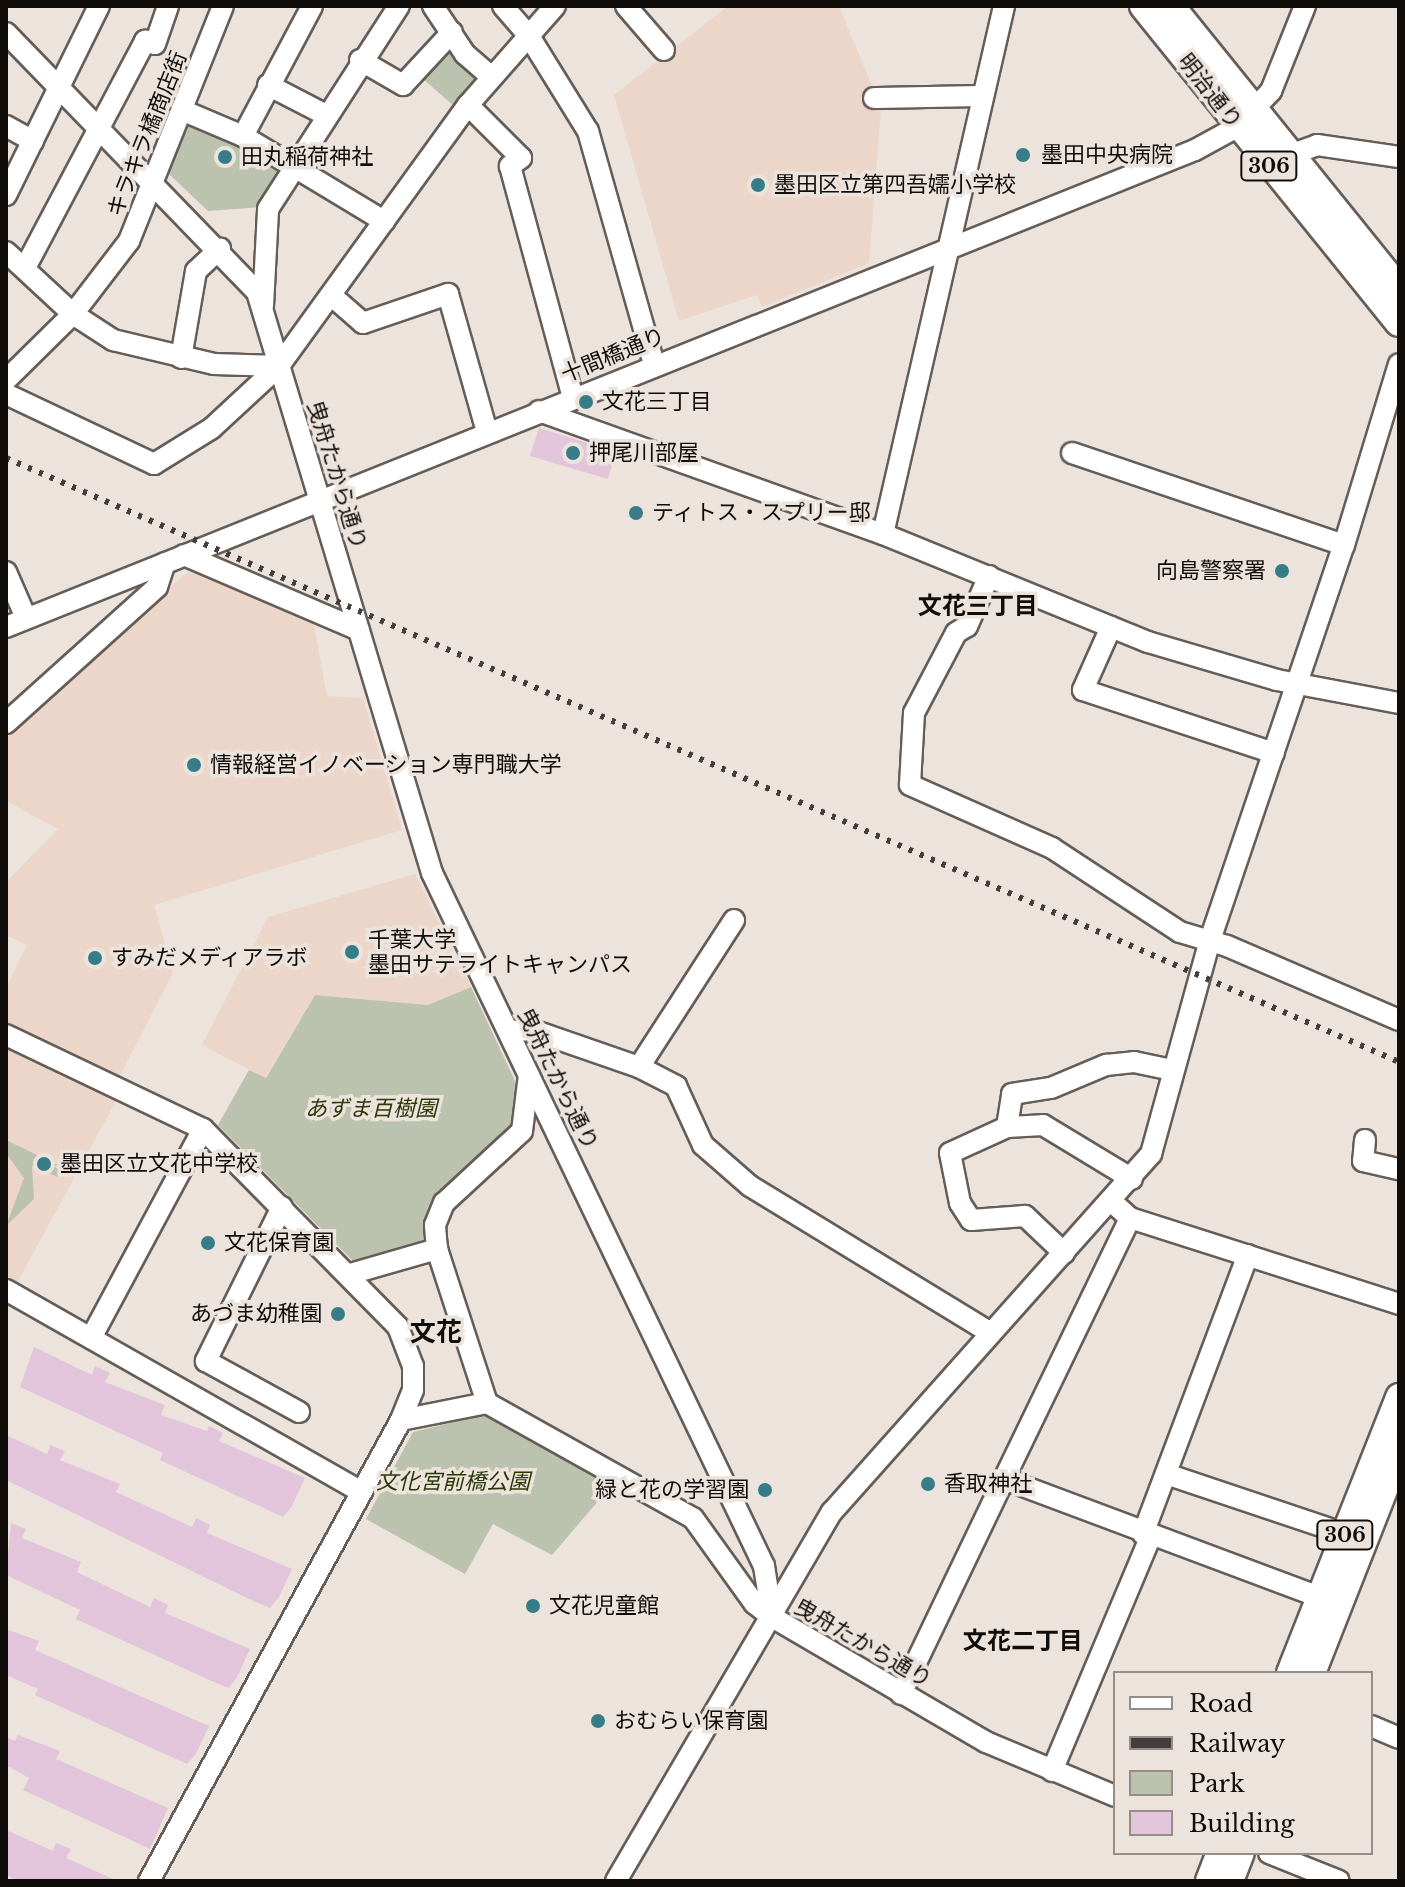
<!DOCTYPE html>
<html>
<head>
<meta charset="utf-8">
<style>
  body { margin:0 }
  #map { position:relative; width:1405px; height:1887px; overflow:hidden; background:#ece3dd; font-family:"Libre Baskerville","Noto Sans JP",serif }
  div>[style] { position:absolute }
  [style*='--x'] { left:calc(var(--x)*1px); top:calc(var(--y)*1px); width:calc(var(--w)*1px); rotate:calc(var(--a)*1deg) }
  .education>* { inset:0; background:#ecd6c9 }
  .green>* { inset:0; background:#bbc2ae }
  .building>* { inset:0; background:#e2c5da }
  .roads { filter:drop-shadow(2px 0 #655d58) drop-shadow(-2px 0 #655d58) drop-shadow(0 2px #655d58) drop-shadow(0 -2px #655d58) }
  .minor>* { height:20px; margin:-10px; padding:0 10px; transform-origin:10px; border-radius:10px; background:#fff }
  .major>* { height:26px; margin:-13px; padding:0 13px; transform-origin:13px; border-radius:13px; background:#fff }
  .rail>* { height:6px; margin-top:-3px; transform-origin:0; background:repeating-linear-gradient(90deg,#433e3c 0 4px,transparent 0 12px) }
  .dots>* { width:22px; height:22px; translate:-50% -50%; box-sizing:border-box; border:4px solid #ece3dd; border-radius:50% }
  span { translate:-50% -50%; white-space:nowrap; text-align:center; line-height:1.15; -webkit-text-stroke:7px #ece3dd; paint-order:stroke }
  .shield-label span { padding:2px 6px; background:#ece3dd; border:2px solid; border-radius:6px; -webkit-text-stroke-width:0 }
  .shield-label { font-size:20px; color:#0f0c0a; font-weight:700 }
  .street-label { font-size:22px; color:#0f0c0a }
  .poi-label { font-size:22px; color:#0f0c0a }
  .left { translate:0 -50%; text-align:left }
  .right { translate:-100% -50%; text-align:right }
  .park-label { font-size:22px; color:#2b3906; font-style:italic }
  .neighbourhood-label { font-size:24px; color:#0f0c0a; font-weight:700 }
  .quarter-label { font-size:26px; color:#0f0c0a; font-weight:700 }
  .frame { position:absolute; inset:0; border:8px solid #0f0c0a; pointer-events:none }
  .legend { position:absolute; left:1113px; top:1671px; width:260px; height:184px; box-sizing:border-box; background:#ece3dd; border:2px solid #948d89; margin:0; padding:10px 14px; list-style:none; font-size:24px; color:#0f0c0a }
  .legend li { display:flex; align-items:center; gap:16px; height:40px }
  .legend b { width:40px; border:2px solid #948d89 }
</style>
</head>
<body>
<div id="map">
  <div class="education">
    <i style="clip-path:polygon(728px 6px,839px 6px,881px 108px,869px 263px,762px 307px,757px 295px,679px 321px,614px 95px)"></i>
    <i style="clip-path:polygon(195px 566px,312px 615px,327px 696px,363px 698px,402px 830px,154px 905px,173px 972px,119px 1078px,6px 1024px,6px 988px,27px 945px,6px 935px,6px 882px,58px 829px,6px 801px,6px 729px)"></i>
    <i style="clip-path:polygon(415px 874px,471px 987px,429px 1005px,315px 995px,265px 1078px,202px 1045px,268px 917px)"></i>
    <i style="clip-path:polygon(6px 1047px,116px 1101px,17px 1283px,6px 1276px)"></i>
  </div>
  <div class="green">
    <i style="clip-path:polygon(449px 51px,479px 79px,455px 107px,423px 79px)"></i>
    <i style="clip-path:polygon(194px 122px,283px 163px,263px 207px,208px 211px,169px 174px,187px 124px)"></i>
    <i style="clip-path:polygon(471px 987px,515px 1081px,515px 1121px,438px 1194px,432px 1241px,353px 1261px,218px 1125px,249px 1070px,266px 1078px,315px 995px,428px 1005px)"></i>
    <i style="clip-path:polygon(6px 1140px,62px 1167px,58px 1177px,32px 1166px,34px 1199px,6px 1226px,24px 1178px,6px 1153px)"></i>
    <i style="clip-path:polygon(484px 1415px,611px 1486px,552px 1555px,493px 1524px,465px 1574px,366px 1519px,413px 1432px)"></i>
  </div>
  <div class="building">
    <i style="clip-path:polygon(539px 428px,616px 452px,608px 479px,530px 456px)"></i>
    <i style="clip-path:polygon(34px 1347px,92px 1375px,95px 1366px,110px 1373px,105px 1382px,165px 1405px,161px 1415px,207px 1431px,209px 1426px,223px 1433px,219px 1441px,305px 1478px,292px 1506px,283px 1517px,160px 1460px,163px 1453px,20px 1387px)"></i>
    <i style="clip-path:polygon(6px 1435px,47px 1454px,50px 1445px,65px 1451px,60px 1460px,120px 1484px,116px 1492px,192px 1527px,196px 1518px,210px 1525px,207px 1533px,292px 1569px,279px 1597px,270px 1608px,249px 1599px,6px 1480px)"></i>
    <i style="clip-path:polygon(11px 1523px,26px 1529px,22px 1538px,81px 1562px,77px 1572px,150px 1607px,154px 1598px,168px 1605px,165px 1613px,250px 1649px,237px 1677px,229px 1688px,207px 1679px,76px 1619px,80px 1610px,6px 1575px)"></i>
    <i style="clip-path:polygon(6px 1629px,39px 1641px,35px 1650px,209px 1726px,196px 1754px,187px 1764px,35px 1695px,38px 1689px,6px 1675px)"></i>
    <i style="clip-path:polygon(18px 1735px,60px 1751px,56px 1759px,168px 1808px,150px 1849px,23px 1790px,29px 1778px,6px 1765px,6px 1737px,15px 1741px)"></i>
    <i style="clip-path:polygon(6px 1830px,53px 1851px,56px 1843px,71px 1849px,66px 1858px,118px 1881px,18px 1881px,6px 1875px)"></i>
  </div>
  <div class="roads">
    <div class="minor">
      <i style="--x:433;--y:6;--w:58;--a:56.3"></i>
      <i style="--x:465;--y:54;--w:33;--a:41"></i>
      <i style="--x:503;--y:6;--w:40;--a:49"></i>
      <i style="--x:529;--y:36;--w:112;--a:58.2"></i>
      <i style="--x:588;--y:131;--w:243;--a:74.2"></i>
      <i style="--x:626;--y:6;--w:58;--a:49.2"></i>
      <i style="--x:6;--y:33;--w:361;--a:45.9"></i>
      <i style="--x:257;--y:292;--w:607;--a:73.24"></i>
      <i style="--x:432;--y:873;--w:768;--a:64.4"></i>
      <i style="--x:764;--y:1566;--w:52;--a:81.1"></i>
      <i style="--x:772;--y:1617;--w:248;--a:30.3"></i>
      <i style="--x:986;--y:1742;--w:140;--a:22.7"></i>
      <i style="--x:360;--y:60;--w:50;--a:30.2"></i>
      <i style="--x:403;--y:85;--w:72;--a:-47.2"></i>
      <i style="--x:268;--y:85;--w:65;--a:27.3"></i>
      <i style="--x:874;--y:98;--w:108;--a:-1.1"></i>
      <i style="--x:468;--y:105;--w:75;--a:45"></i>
      <i style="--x:521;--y:158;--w:14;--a:144"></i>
      <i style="--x:510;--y:166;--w:240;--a:74.8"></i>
      <i style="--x:184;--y:111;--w:64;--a:23"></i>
      <i style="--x:243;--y:136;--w:165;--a:31.1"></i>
      <i style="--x:6;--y:126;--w:31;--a:29"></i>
      <i style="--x:243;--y:136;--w:147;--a:-62"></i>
      <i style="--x:1290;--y:155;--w:29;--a:-20"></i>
      <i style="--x:1317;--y:145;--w:83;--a:8.3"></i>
      <i style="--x:6;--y:195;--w:211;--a:-63.8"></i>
      <i style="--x:6;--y:252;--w:91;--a:42.8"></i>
      <i style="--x:73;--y:314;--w:48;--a:33"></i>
      <i style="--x:113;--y:340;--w:104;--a:13.4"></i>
      <i style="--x:214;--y:364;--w:65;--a:1.8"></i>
      <i style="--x:26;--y:266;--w:255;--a:-62.1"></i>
      <i style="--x:145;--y:41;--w:10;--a:17"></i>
      <i style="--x:155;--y:44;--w:40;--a:-71.1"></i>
      <i style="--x:332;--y:296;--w:41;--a:41.1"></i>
      <i style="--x:363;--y:323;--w:90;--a:-18.8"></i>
      <i style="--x:448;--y:294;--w:143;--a:74.2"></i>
      <i style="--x:263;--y:306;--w:97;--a:-87"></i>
      <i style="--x:268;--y:209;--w:242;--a:-57.2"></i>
      <i style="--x:181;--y:358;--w:88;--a:-80.2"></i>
      <i style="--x:196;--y:271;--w:33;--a:-43"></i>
      <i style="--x:6;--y:380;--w:94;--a:-44.6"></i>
      <i style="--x:73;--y:314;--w:92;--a:-52.5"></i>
      <i style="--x:129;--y:241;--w:253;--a:-68.2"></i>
      <i style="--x:6;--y:394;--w:164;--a:25.3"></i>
      <i style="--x:154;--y:464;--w:68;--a:-31.8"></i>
      <i style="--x:212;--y:428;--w:91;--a:-42.8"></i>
      <i style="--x:279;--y:366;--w:322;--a:-54.1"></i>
      <i style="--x:468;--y:105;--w:132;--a:-48.7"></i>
      <i style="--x:539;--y:411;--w:365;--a:19.7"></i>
      <i style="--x:883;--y:534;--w:286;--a:22.2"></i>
      <i style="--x:1148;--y:642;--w:134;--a:16.4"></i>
      <i style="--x:1277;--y:680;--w:124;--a:10.7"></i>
      <i style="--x:1072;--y:453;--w:287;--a:18.7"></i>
      <i style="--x:883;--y:534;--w:542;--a:-77.09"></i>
      <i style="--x:184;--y:555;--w:190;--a:23.2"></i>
      <i style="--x:6;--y:572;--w:50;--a:66.5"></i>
      <i style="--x:989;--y:576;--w:55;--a:113.7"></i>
      <i style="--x:967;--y:626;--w:13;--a:148"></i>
      <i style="--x:956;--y:633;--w:90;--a:117.7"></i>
      <i style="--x:914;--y:713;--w:72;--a:93.2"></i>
      <i style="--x:910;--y:785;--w:155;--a:23.9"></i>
      <i style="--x:1052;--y:848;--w:153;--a:33.3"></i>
      <i style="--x:1180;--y:932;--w:49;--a:16.6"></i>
      <i style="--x:1227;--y:946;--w:187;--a:23.3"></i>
      <i style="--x:6;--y:627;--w:1281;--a:-21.86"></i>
      <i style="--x:1195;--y:150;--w:48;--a:-28.7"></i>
      <i style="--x:1237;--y:127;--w:50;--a:-46.6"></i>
      <i style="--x:1271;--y:91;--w:92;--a:-68.2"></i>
      <i style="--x:1111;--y:627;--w:69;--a:114"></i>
      <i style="--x:1083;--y:690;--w:201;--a:18.3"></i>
      <i style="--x:6;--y:723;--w:203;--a:-42"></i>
      <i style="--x:157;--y:587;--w:25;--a:-72"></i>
      <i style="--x:509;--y:1031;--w:23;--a:-2"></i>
      <i style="--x:532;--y:1030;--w:113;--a:19.1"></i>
      <i style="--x:639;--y:1067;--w:42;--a:27.2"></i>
      <i style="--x:676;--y:1086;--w:65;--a:65.4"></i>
      <i style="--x:703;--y:1145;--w:62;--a:41.1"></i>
      <i style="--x:750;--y:1186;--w:282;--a:31.4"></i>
      <i style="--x:6;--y:1035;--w:218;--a:25.5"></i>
      <i style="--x:203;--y:1129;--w:278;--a:45.4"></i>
      <i style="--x:398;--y:1327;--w:42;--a:69"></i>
      <i style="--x:413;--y:1366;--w:24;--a:90"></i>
      <i style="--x:413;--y:1390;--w:32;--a:112"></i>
      <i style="--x:639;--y:1067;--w:175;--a:-57.1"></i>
      <i style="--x:1007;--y:1127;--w:33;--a:-81"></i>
      <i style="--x:1012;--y:1094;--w:39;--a:-9"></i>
      <i style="--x:1051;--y:1088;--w:60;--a:-22.7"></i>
      <i style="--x:1106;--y:1065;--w:28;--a:-6"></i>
      <i style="--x:1134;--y:1062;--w:40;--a:12"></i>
      <i style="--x:1365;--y:1140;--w:21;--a:95"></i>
      <i style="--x:1363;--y:1161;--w:37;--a:13"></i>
      <i style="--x:1111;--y:1201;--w:25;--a:42"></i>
      <i style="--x:1130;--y:1218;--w:282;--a:17.7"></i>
      <i style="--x:282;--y:1207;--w:172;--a:116.3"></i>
      <i style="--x:206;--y:1361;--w:106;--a:28.7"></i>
      <i style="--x:1064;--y:1253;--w:54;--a:-136.5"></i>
      <i style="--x:1025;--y:1216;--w:54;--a:175.8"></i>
      <i style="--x:971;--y:1220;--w:20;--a:-123"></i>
      <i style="--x:960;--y:1203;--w:51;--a:-101.3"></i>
      <i style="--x:950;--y:1153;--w:63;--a:-24.5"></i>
      <i style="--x:1007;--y:1127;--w:36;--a:-3"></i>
      <i style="--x:1043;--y:1125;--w:104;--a:31.2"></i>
      <i style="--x:350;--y:1274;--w:91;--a:-16"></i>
      <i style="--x:6;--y:1290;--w:408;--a:29.6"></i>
      <i style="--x:91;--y:1338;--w:237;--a:-61.8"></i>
      <i style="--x:487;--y:1403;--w:162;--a:-108"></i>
      <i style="--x:437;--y:1249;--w:24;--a:-95"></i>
      <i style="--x:435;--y:1225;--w:24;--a:-68"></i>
      <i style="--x:444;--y:1203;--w:106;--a:-42.7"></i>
      <i style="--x:522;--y:1131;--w:56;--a:-82.9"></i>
      <i style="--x:1166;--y:1474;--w:189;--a:18.5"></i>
      <i style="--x:1004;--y:1479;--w:290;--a:-64.2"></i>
      <i style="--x:1143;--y:1534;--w:298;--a:-69.4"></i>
      <i style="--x:901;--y:1694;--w:238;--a:-64.4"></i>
      <i style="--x:1004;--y:1479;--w:337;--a:20.5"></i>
      <i style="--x:1371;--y:1726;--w:30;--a:23"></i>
      <i style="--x:1052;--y:1771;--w:253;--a:-67.2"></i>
      <i style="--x:1269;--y:1853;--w:75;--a:21.8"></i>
      <i style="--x:149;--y:1881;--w:525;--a:-61.34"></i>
      <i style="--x:401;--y:1420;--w:88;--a:-11.2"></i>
      <i style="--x:487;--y:1403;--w:236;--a:29.2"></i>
      <i style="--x:693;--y:1518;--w:105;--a:54.3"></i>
      <i style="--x:754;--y:1603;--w:23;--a:38"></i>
      <i style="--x:616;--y:1881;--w:428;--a:-59.7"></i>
      <i style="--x:832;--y:1512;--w:480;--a:-48.3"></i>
      <i style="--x:1151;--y:1154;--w:222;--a:-74.6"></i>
      <i style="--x:1210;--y:940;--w:417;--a:-71.3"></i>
      <i style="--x:1344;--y:545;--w:189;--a:-73.1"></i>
    </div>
    <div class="major">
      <i style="--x:1143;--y:6;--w:407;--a:51.1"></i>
      <i style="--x:1171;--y:6;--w:363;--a:51.1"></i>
      <i style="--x:1290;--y:1673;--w:297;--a:-68.4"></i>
      <i style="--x:1312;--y:1673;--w:238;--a:-68.5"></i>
      <i style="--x:1209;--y:1881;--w:30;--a:-69"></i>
      <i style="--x:1230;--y:1881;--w:30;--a:-69"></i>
    </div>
  </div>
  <div class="rail">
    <i style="--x:6;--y:458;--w:1518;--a:23.44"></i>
  </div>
  <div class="dots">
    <i style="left:1023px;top:155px;background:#367d88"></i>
    <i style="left:225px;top:157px;background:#367d88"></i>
    <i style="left:758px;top:185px;background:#367d88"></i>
    <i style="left:586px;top:402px;background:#367d88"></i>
    <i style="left:573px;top:453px;background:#367d88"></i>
    <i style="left:636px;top:513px;background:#367d88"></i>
    <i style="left:1282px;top:571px;background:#367d88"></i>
    <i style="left:194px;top:765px;background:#367d88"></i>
    <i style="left:352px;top:952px;background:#367d88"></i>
    <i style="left:95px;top:958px;background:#367d88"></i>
    <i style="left:44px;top:1164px;background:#367d88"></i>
    <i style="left:208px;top:1243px;background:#367d88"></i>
    <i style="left:338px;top:1314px;background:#367d88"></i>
    <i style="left:928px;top:1484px;background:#367d88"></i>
    <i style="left:765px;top:1490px;background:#367d88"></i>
    <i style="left:533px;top:1606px;background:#367d88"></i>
    <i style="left:598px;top:1721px;background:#367d88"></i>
  </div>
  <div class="shield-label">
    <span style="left:1269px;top:166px">306</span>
    <span style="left:1345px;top:1535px">306</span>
  </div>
  <div class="street-label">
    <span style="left:1210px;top:91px;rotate:52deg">明治通り</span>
    <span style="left:147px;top:134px;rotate:-68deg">キラキラ橘商店街</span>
    <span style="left:613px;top:355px;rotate:-22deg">十間橋通り</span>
    <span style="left:337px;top:475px;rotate:73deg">曳舟たから通り</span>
    <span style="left:558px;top:1079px;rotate:64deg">曳舟たから通り</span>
    <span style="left:863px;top:1643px;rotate:30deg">曳舟たから通り</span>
  </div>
  <div class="poi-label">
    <span class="left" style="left:1041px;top:155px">墨田中央病院</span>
    <span class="left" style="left:241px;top:157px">田丸稲荷神社</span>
    <span class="left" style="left:774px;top:185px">墨田区立第四吾嬬小学校</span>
    <span class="left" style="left:602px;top:402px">文花三丁目</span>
    <span class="left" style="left:589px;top:453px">押尾川部屋</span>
    <span class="left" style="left:652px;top:513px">ティトス・スプリー邸</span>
    <span class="right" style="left:1266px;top:571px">向島警察署</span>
    <span class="left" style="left:210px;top:765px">情報経営イノベーション専門職大学</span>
    <span class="left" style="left:368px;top:952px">千葉大学<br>墨田サテライトキャンパス</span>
    <span class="left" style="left:111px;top:958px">すみだメディアラボ</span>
    <span class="left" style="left:60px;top:1164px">墨田区立文花中学校</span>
    <span class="left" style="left:224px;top:1243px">文花保育園</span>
    <span class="right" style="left:322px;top:1314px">あづま幼稚園</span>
    <span class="left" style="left:944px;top:1484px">香取神社</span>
    <span class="right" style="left:749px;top:1490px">緑と花の学習園</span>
    <span class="left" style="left:549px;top:1606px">文花児童館</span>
    <span class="left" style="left:614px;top:1721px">おむらい保育園</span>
  </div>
  <div class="park-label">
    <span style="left:371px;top:1109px">あずま百樹園</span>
    <span style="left:453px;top:1482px">文化宮前橋公園</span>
  </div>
  <div class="neighbourhood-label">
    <span style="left:978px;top:606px">文花三丁目</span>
    <span style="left:1023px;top:1641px">文花二丁目</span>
  </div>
  <div class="quarter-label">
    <span style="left:436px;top:1333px">文花</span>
  </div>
  <div class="frame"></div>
  <ul class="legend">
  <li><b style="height:10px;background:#fff"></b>Road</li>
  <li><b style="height:10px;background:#433e3c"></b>Railway</li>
  <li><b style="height:22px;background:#bbc2ae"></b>Park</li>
  <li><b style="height:22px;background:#e2c5da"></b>Building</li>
  </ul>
</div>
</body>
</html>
